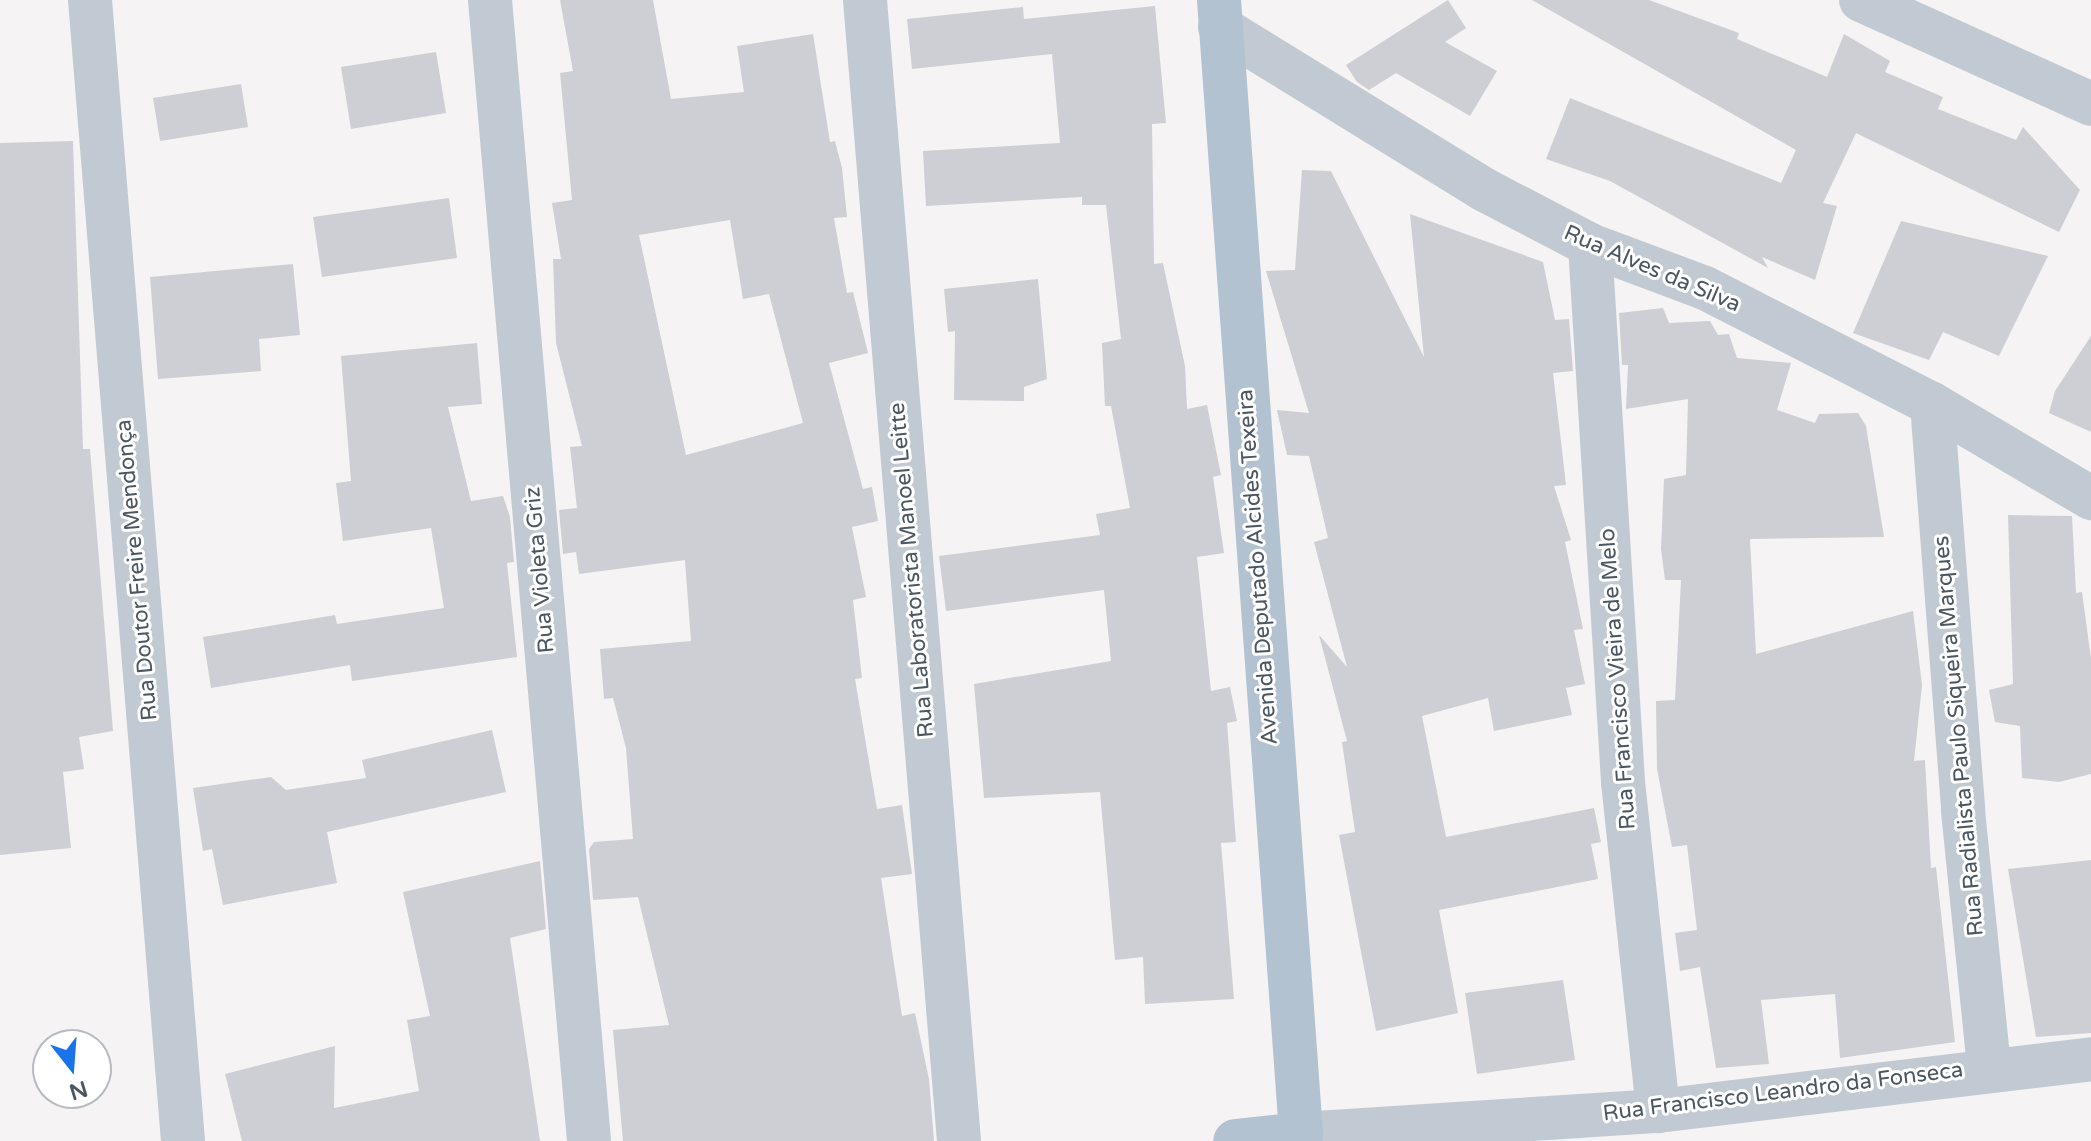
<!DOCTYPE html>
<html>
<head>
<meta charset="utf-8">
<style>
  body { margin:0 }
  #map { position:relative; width:2091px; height:1141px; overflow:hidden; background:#f5f3f3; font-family:"Varela Round",sans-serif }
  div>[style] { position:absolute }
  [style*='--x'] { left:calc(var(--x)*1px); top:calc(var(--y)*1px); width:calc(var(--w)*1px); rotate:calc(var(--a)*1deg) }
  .building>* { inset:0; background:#cdcfd5 }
  .minor>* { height:44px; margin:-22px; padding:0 22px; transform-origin:22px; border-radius:22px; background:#c1cad2 }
  .major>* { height:44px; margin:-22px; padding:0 22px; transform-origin:22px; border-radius:22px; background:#b3c2d1 }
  span { translate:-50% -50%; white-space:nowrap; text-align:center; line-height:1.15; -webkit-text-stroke:6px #fff; paint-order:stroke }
  .street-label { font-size:22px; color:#4a5661 }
  .north { position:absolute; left:32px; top:1029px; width:80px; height:80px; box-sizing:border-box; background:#fff; border:2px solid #b7bbc0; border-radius:50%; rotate:163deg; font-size:22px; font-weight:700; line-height:32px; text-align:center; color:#4a5661 }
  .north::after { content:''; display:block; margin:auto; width:28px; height:36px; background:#1a73e8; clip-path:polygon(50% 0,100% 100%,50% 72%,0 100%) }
</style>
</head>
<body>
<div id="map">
  <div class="building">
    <i style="clip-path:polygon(evenodd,560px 0,653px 0,671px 99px,744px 92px,737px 46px,813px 34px,830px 142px,835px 141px,842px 168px,847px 217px,834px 218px,847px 293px,853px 292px,868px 353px,829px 363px,863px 489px,872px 487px,878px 521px,852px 527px,866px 597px,853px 600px,862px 678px,855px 679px,877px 809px,902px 805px,912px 874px,881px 878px,902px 1016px,915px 1013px,929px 1079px,934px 1141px,623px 1141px,613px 1030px,669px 1025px,638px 897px,593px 900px,589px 849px,594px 842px,633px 839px,626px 748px,613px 698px,604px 699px,600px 649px,691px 641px,685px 560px,579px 574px,576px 552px,563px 554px,559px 510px,577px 508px,570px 447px,582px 446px,556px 343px,553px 259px,561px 259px,552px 203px,572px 200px,560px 73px,573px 71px,560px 0,730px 220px,743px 299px,769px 294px,803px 423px,686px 455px,639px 235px,730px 220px)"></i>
    <i style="clip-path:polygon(1448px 0,1466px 28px,1445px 42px,1497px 71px,1470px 116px,1396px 73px,1369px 90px,1357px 82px,1346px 65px)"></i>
    <i style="clip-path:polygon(1532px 0,1649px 0,1739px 33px,1737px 39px,1827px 77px,1844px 34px,1890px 61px,1885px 72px,1943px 97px,1938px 109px,2016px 140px,2023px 127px,2080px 190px,2059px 232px,1856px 133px,1823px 203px,1837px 206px,1815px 280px,1762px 257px,1768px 268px,1610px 181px,1546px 159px,1570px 98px,1781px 183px,1796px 150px)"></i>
    <i style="clip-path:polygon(1155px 6px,1166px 123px,1152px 124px,1154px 264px,1163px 263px,1185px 366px,1187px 409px,1207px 405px,1221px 475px,1213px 477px,1224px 553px,1197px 557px,1211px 691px,1230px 687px,1237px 721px,1227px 723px,1236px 842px,1221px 843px,1234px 999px,1145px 1004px,1143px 957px,1115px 960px,1100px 792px,984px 798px,974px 684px,1111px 661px,1104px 590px,946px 611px,939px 556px,1100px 535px,1096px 514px,1130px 508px,1111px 406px,1105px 406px,1102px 343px,1121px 339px,1106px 205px,1082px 205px,1082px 197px,926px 206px,923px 151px,1060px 143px,1052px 54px,912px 69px,907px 19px,1023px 7px,1024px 19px)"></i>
    <i style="clip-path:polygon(436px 52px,446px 113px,351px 129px,341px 67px)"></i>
    <i style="clip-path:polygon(241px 84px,248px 127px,160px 141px,153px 98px)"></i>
    <i style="clip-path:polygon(73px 141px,83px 449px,90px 449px,113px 731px,79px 737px,84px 769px,63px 772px,71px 848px,0 855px,0 143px)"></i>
    <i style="clip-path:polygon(1302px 170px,1331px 171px,1424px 357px,1410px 214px,1543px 262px,1555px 320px,1569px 319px,1573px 371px,1553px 373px,1566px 485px,1554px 486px,1571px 540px,1565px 542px,1583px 629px,1574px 630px,1585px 684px,1566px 688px,1572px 715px,1494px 731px,1488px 698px,1422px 716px,1446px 837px,1594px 808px,1601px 842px,1591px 844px,1598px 879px,1439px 910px,1458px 1013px,1376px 1031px,1339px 835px,1355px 832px,1342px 742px,1347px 741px,1319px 635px,1347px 667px,1314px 542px,1328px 538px,1309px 456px,1287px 455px,1277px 410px,1309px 413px,1266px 271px,1295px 270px)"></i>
    <i style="clip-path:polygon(449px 198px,457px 258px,322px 277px,313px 217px)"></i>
    <i style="clip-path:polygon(1901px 221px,2048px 256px,1999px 356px,1943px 332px,1929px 360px,1853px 333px)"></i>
    <i style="clip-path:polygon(293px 264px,300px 335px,259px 339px,261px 371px,158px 379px,150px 277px)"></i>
    <i style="clip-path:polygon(1038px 279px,1047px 379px,1024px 387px,1024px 401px,954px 400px,955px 331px,948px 332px,944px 289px)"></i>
    <i style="clip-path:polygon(1663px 308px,1669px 323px,1710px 321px,1718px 335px,1729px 334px,1737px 358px,1791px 363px,1777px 410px,1815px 423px,1819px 414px,1858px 413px,1866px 426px,1884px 537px,1750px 539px,1756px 654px,1913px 611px,1922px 685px,1914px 761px,1925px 760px,1931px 868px,1936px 867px,1955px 1042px,1840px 1058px,1835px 994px,1761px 1000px,1769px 1064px,1716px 1068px,1700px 967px,1680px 971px,1675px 933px,1697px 930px,1687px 845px,1672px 847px,1657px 769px,1656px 701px,1675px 700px,1681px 580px,1665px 580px,1661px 549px,1664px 479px,1686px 475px,1688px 399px,1626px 409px,1628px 365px,1622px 365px,1619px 313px)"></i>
    <i style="clip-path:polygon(2091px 336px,2091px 432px,2049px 413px,2055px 391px)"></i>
    <i style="clip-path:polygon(477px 343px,482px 404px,448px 407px,471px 501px,503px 496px,510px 517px,514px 562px,507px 563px,517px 657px,352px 681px,350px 665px,211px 688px,203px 637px,335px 615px,337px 624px,444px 608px,431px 528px,343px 541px,336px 483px,351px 481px,341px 356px)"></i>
    <i style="clip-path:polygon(2008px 515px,2072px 516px,2076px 593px,2082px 592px,2091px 659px,2091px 774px,2059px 782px,2022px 778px,2020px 726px,1995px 722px,1989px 690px,2013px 684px)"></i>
    <i style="clip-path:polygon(492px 730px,506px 792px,327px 832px,337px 883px,223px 905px,212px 849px,203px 851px,193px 788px,271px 777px,286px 790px,366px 778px,362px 760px)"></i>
    <i style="clip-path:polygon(2091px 860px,2091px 1033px,2036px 1037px,2008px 869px)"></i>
    <i style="clip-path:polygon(540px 861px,546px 929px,510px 938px,540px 1141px,242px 1141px,225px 1074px,335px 1046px,334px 1108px,419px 1091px,407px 1020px,430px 1016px,403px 892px)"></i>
    <i style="clip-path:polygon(1563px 980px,1575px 1060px,1477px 1074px,1465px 993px)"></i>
  </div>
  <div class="minor">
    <i style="--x:90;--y:0;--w:1145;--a:85.34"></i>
    <i style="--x:490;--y:0;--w:1145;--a:85.04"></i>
    <i style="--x:865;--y:0;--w:1145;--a:85.29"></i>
    <i style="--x:1861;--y:0;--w:252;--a:24.3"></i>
    <i style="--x:1220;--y:27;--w:309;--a:31.6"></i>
    <i style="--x:1483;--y:189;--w:121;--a:27.6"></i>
    <i style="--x:1590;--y:245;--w:123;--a:20.5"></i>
    <i style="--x:1705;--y:288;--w:255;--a:27.1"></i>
    <i style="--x:1932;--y:404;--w:185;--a:30.6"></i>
    <i style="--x:1590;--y:245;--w:538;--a:86.48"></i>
    <i style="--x:1623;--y:782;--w:331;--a:83.9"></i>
    <i style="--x:1932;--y:404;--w:408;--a:85.6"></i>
    <i style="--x:1963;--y:811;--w:258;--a:84.2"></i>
    <i style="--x:1301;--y:1134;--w:358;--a:-3.7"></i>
    <i style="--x:1658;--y:1111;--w:436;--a:-6.8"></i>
  </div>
  <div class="major">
    <i style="--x:1219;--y:0;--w:1137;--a:85.86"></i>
    <i style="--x:1301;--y:1134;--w:66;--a:173.9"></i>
  </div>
  <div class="street-label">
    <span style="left:1652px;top:269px;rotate:23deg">Rua Alves da Silva</span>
    <span style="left:1258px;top:567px;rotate:-94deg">Avenida Deputado Alcides Texeira</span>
    <span style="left:137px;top:570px;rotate:-95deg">Rua Doutor Freire Mendonça</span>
    <span style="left:540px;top:570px;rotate:-95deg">Rua Violeta Griz</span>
    <span style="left:912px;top:570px;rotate:-95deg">Rua Laboratorista Manoel Leitte</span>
    <span style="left:1618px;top:679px;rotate:-94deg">Rua Francisco Vieira de Melo</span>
    <span style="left:1959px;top:736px;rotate:-95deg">Rua Radialista Paulo Siqueira Marques</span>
    <span style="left:1783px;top:1092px;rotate:-7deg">Rua Francisco Leandro da Fonseca</span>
  </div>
  <div class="north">N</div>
</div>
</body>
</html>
